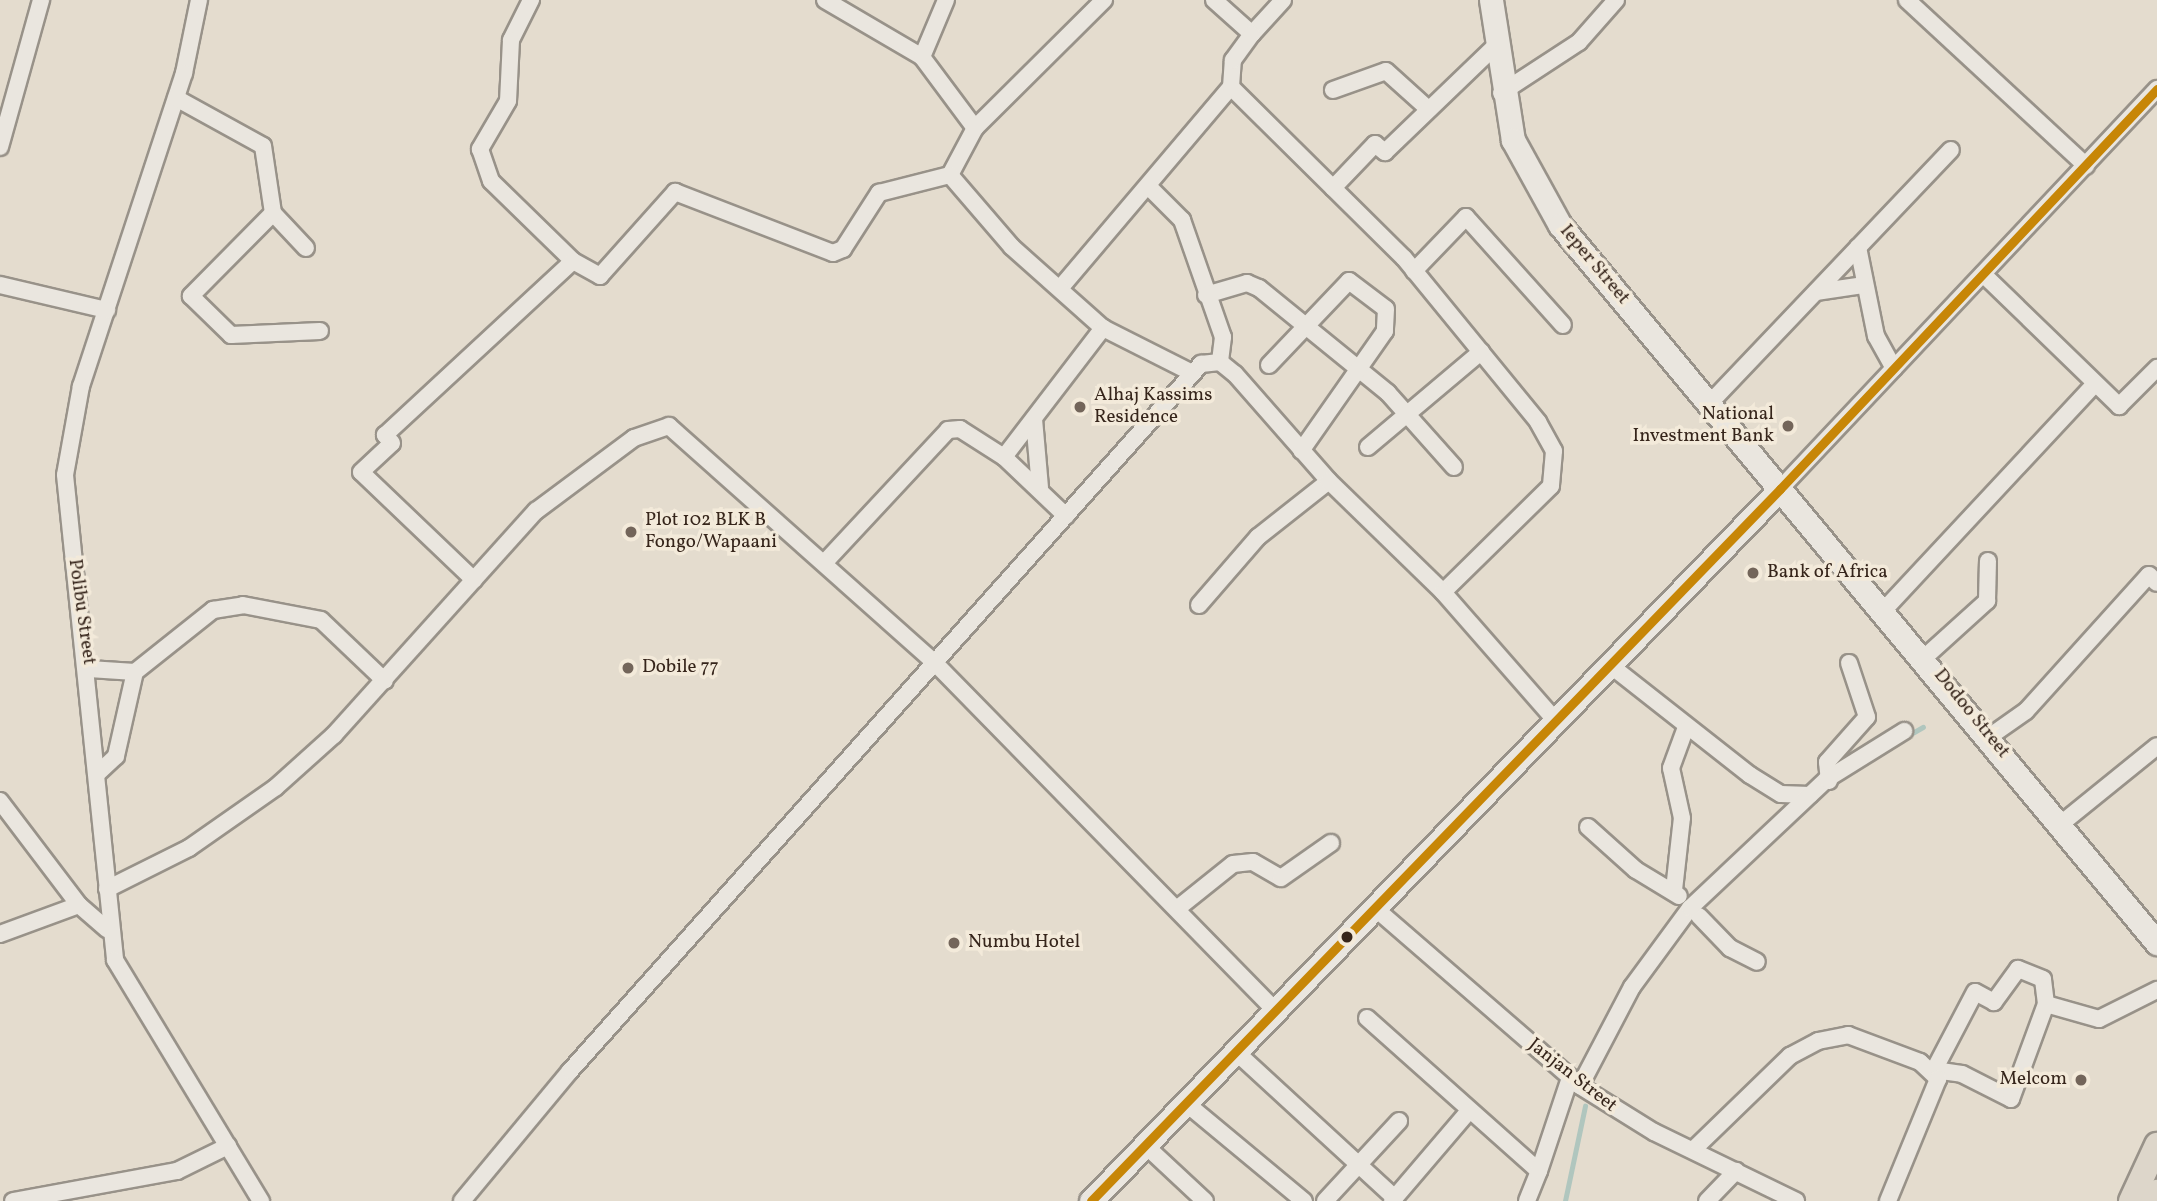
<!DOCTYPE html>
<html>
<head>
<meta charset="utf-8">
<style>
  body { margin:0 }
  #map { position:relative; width:2157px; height:1201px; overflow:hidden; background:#e4dcce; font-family:Vollkorn,serif }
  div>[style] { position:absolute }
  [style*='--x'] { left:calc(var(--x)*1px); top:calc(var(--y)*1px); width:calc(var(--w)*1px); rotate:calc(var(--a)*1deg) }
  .stream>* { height:4.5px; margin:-2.25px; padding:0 2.25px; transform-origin:2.25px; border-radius:2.25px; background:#b0c6be }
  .roads { filter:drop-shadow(2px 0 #989289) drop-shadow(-2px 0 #989289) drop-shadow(0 2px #989289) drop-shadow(0 -2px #989289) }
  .street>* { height:16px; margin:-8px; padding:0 8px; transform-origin:8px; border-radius:8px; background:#eae6df }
  .secondary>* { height:23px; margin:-11.5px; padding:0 11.5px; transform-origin:11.5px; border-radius:11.5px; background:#eae6df }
  .primary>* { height:24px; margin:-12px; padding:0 12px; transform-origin:12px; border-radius:12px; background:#ddd6ca }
  .bus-1>* { height:9px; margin:-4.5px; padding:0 4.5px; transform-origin:4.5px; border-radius:4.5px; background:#c78607 }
  .dots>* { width:19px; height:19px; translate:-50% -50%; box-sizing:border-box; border:4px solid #f3eada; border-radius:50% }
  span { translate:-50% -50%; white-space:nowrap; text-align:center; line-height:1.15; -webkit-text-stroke:7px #f3eada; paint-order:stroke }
  .street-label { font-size:19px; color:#36251b }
  .poi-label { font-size:19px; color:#36251b }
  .left { translate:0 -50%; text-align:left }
  .right { translate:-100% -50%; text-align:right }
</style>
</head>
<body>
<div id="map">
  <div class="stream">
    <i style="--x:1909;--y:735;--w:16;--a:-30"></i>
    <i style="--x:1565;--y:1201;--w:97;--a:-78.1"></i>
  </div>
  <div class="roads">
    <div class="street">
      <i style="--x:199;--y:0;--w:75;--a:101.6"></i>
      <i style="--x:184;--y:73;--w:330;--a:108.2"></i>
      <i style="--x:81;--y:386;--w:90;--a:100.2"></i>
      <i style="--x:65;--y:475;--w:488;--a:84.1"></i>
      <i style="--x:115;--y:960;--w:282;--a:58.8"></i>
      <i style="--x:531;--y:0;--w:45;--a:116.6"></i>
      <i style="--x:511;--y:40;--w:61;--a:92.8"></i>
      <i style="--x:508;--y:101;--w:56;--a:120.3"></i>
      <i style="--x:480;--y:149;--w:34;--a:71"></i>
      <i style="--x:491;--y:181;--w:115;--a:44.3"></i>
      <i style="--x:825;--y:0;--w:113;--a:30.4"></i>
      <i style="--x:946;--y:0;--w:62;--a:112.8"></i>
      <i style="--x:922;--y:57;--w:89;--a:53.3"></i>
      <i style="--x:975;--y:128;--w:53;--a:118"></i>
      <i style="--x:1214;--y:0;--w:51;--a:41.8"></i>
      <i style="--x:1252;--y:34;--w:46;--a:-47.6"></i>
      <i style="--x:1907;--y:0;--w:244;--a:42.8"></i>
      <i style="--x:1231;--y:87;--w:243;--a:44.7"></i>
      <i style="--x:1404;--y:258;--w:212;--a:50.7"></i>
      <i style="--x:1538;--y:422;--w:33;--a:61"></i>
      <i style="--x:1554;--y:451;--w:35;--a:95"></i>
      <i style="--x:1551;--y:486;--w:151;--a:135.5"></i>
      <i style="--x:1333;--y:90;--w:56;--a:-19.7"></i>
      <i style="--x:1386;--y:71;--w:54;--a:42"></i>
      <i style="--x:1501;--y:93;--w:93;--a:-33.2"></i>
      <i style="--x:1579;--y:42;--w:56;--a:-48.6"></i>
      <i style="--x:176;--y:98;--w:99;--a:28.9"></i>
      <i style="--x:263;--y:146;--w:68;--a:81.5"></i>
      <i style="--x:273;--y:213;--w:48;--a:46.7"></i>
      <i style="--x:975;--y:128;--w:182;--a:-44.8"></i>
      <i style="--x:0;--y:147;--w:153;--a:-74.4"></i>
      <i style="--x:1149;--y:187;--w:47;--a:45"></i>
      <i style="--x:1182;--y:220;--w:124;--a:70.7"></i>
      <i style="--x:1223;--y:337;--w:25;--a:97"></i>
      <i style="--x:1333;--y:188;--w:61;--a:-46.3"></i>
      <i style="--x:1375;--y:144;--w:13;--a:39"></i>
      <i style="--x:1385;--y:152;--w:153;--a:-43.9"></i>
      <i style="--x:273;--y:213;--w:117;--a:134.7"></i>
      <i style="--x:191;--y:296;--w:56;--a:44.3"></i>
      <i style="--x:231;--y:335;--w:89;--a:-2.6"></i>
      <i style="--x:1858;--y:247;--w:91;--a:78.6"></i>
      <i style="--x:1876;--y:336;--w:37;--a:61"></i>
      <i style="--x:1414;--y:271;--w:75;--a:-46.1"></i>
      <i style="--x:1466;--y:217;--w:145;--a:48.1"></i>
      <i style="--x:1983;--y:274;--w:190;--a:44.1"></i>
      <i style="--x:2119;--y:406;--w:54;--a:-45"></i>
      <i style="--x:0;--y:285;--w:110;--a:13.2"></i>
      <i style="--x:1062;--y:286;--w:261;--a:-49.7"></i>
      <i style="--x:1231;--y:87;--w:27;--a:-86"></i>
      <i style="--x:1233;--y:60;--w:32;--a:-54"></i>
      <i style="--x:1816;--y:292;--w:49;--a:-8.3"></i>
      <i style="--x:1206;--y:295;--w:43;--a:-16.3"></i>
      <i style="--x:1247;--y:283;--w:13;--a:23"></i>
      <i style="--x:1259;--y:288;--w:166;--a:39.1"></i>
      <i style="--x:1388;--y:393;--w:99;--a:48.3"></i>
      <i style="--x:1269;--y:365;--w:116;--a:-46.4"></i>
      <i style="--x:1349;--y:281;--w:46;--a:37.1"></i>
      <i style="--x:1386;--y:309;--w:22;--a:93"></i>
      <i style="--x:1385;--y:331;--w:146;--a:125"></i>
      <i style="--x:1708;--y:405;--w:352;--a:-46.4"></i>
      <i style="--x:1034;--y:419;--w:69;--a:85"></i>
      <i style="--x:1368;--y:447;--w:148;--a:-40.1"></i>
      <i style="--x:1780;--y:489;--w:550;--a:-46.7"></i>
      <i style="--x:1066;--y:516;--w:86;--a:-136.4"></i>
      <i style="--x:1004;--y:457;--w:163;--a:-52.5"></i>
      <i style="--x:826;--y:561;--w:179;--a:-47"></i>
      <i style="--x:948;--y:430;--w:12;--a:-5"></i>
      <i style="--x:960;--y:429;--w:52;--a:32.5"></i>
      <i style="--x:474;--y:580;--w:156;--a:-136.3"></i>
      <i style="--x:361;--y:472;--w:42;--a:-43.1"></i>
      <i style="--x:392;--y:443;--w:11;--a:-131"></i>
      <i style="--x:385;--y:435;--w:256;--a:-42.8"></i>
      <i style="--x:573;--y:261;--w:31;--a:29"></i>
      <i style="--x:600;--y:276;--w:113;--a:-48.2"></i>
      <i style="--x:675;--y:192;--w:169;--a:21.1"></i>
      <i style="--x:833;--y:253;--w:11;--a:-22"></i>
      <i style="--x:843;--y:249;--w:67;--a:-57.3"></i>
      <i style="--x:879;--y:193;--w:73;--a:-14.2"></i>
      <i style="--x:950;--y:175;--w:95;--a:49.3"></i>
      <i style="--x:1012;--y:247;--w:122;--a:41.7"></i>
      <i style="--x:1103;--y:328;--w:100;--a:26.8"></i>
      <i style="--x:1199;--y:605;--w:90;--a:-49.1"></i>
      <i style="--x:1258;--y:537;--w:90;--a:-38.3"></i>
      <i style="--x:1884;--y:610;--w:309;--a:-47"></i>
      <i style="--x:1925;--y:657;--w:84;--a:-42.1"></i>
      <i style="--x:1987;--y:601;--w:40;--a:-88.6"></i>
      <i style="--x:1610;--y:665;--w:178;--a:38.2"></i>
      <i style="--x:1750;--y:775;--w:36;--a:32"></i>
      <i style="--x:1781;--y:794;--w:29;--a:2"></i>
      <i style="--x:89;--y:669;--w:46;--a:3.7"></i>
      <i style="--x:135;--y:672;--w:100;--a:-38.5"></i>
      <i style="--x:213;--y:610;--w:30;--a:-9"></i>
      <i style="--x:243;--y:605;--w:79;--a:10.9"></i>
      <i style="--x:321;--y:620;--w:88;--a:43.6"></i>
      <i style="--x:1989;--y:737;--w:45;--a:-35.1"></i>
      <i style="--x:2026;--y:711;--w:183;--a:-47.9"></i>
      <i style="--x:2149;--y:575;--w:11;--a:45"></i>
      <i style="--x:97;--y:774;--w:26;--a:-43"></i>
      <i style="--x:116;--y:756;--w:86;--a:-77.3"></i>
      <i style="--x:1829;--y:781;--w:19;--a:-96"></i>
      <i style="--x:1827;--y:762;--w:60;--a:-48.4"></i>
      <i style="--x:1867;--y:717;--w:57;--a:-108.4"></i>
      <i style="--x:0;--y:801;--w:131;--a:52.8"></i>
      <i style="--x:79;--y:905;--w:37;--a:41"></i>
      <i style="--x:2062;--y:823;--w:122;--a:-39"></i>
      <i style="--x:1588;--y:827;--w:64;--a:41.9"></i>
      <i style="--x:1636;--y:870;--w:50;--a:31.2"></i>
      <i style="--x:107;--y:889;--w:92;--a:-26.6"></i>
      <i style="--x:189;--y:848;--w:106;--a:-35"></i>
      <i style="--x:276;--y:787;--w:78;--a:-41.9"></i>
      <i style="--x:334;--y:735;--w:302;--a:-48"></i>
      <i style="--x:536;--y:511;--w:122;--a:-36.7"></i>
      <i style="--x:634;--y:438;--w:37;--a:-19"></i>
      <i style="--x:669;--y:426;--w:356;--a:41.7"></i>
      <i style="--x:935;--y:663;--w:484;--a:45.6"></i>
      <i style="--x:1674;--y:890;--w:72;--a:-83.7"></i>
      <i style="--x:1682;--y:818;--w:51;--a:-102.4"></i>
      <i style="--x:1671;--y:768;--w:40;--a:-69.8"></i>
      <i style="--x:1178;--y:908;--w:70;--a:-38.7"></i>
      <i style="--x:1233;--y:864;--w:20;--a:-6"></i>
      <i style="--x:1253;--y:862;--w:32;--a:30"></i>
      <i style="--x:1281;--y:878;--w:61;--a:-35"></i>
      <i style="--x:1376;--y:909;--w:270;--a:40.9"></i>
      <i style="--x:1580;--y:1086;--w:87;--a:31.9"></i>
      <i style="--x:1654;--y:1132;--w:158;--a:25.9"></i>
      <i style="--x:1699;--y:916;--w:45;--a:45.9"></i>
      <i style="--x:1730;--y:948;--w:30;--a:27"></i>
      <i style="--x:0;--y:934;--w:84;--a:-20.2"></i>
      <i style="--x:2046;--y:1004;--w:25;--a:-97"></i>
      <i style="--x:2043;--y:979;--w:27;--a:-158"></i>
      <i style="--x:2018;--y:969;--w:41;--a:126"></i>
      <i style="--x:1994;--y:1002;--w:21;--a:-152"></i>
      <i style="--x:1975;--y:992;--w:88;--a:117.7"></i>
      <i style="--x:1934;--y:1070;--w:28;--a:8"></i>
      <i style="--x:1962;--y:1074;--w:55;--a:27"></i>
      <i style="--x:2011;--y:1099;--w:101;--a:-69.8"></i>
      <i style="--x:2046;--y:1004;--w:55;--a:15.8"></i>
      <i style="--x:2099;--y:1019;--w:65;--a:-26.6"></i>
      <i style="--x:1367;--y:1018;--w:230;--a:41.7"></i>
      <i style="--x:1539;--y:1171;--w:32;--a:112"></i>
      <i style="--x:1235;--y:1051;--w:217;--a:42.6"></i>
      <i style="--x:1580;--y:1086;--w:112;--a:-62.3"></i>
      <i style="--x:1632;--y:987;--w:98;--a:-53.7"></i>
      <i style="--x:1690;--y:908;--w:188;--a:-43.3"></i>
      <i style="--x:1827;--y:779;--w:91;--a:-31.9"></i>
      <i style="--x:1187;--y:1104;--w:152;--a:39.7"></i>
      <i style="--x:1147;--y:1147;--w:79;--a:43"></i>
      <i style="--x:1694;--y:1149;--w:134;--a:-44.1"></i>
      <i style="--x:1790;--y:1056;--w:32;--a:-28"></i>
      <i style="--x:1818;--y:1041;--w:31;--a:-11"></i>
      <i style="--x:1848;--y:1035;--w:77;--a:20.6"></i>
      <i style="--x:1920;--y:1062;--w:25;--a:43"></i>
      <i style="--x:1938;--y:1079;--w:132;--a:112.3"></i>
      <i style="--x:1539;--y:1171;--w:98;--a:-71.6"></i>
      <i style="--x:13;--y:1201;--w:167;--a:-10.4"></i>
      <i style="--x:177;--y:1171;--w:57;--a:-26.1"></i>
      <i style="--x:462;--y:1201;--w:169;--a:-50.3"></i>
      <i style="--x:570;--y:1071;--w:948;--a:-48.25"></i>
      <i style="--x:1201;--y:364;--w:19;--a:-6"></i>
      <i style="--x:1220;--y:362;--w:19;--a:39"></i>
      <i style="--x:1235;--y:374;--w:142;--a:48.7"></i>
      <i style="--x:1329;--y:481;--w:159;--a:44.2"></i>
      <i style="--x:1443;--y:592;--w:171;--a:48.8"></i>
      <i style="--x:1325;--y:1201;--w:109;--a:-47.2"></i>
      <i style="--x:1392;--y:1201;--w:117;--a:-49.5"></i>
      <i style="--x:1707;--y:1201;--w:42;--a:-46"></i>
    </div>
    <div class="secondary">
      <i style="--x:1491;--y:0;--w:142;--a:81.1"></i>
      <i style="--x:1513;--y:140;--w:97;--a:61.1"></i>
      <i style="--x:1560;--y:225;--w:934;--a:50.26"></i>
      <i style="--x:1091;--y:1201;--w:991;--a:-45.94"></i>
    </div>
    <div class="primary">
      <i style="--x:2131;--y:1201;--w:62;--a:-65.1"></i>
      <i style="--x:2153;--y:1201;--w:10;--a:-66"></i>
    </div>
  </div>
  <div class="bus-1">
    <i style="--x:1091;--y:1201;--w:991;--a:-45.94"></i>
    <i style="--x:1780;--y:489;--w:550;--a:-46.7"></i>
  </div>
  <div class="dots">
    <i style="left:1080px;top:407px;background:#73655a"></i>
    <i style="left:1788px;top:426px;background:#73655a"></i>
    <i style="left:631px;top:532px;background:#73655a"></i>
    <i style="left:1753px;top:573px;background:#73655a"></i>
    <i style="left:628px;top:668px;background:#73655a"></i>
    <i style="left:1347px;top:937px;background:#36251b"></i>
    <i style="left:954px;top:943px;background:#73655a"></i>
    <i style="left:2081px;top:1080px;background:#73655a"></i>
  </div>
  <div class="street-label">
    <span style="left:1594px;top:265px;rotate:50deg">Ieper Street</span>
    <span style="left:81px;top:612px;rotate:82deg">Polibu Street</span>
    <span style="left:1971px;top:714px;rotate:51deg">Dodoo Street</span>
    <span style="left:1572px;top:1076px;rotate:38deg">Janjan Street</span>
  </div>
  <div class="poi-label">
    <span class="left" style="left:1094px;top:407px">Alhaj Kassims<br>Residence</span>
    <span class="right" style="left:1774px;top:426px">National<br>Investment Bank</span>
    <span class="left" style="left:645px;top:532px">Plot 102 BLK B<br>Fongo/Wapaani</span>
    <span class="left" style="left:1767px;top:573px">Bank of Africa</span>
    <span class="left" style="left:642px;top:668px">Dobile 77</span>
    <span class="left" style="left:968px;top:943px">Numbu Hotel</span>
    <span class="right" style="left:2067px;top:1080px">Melcom</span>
  </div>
</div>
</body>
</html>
